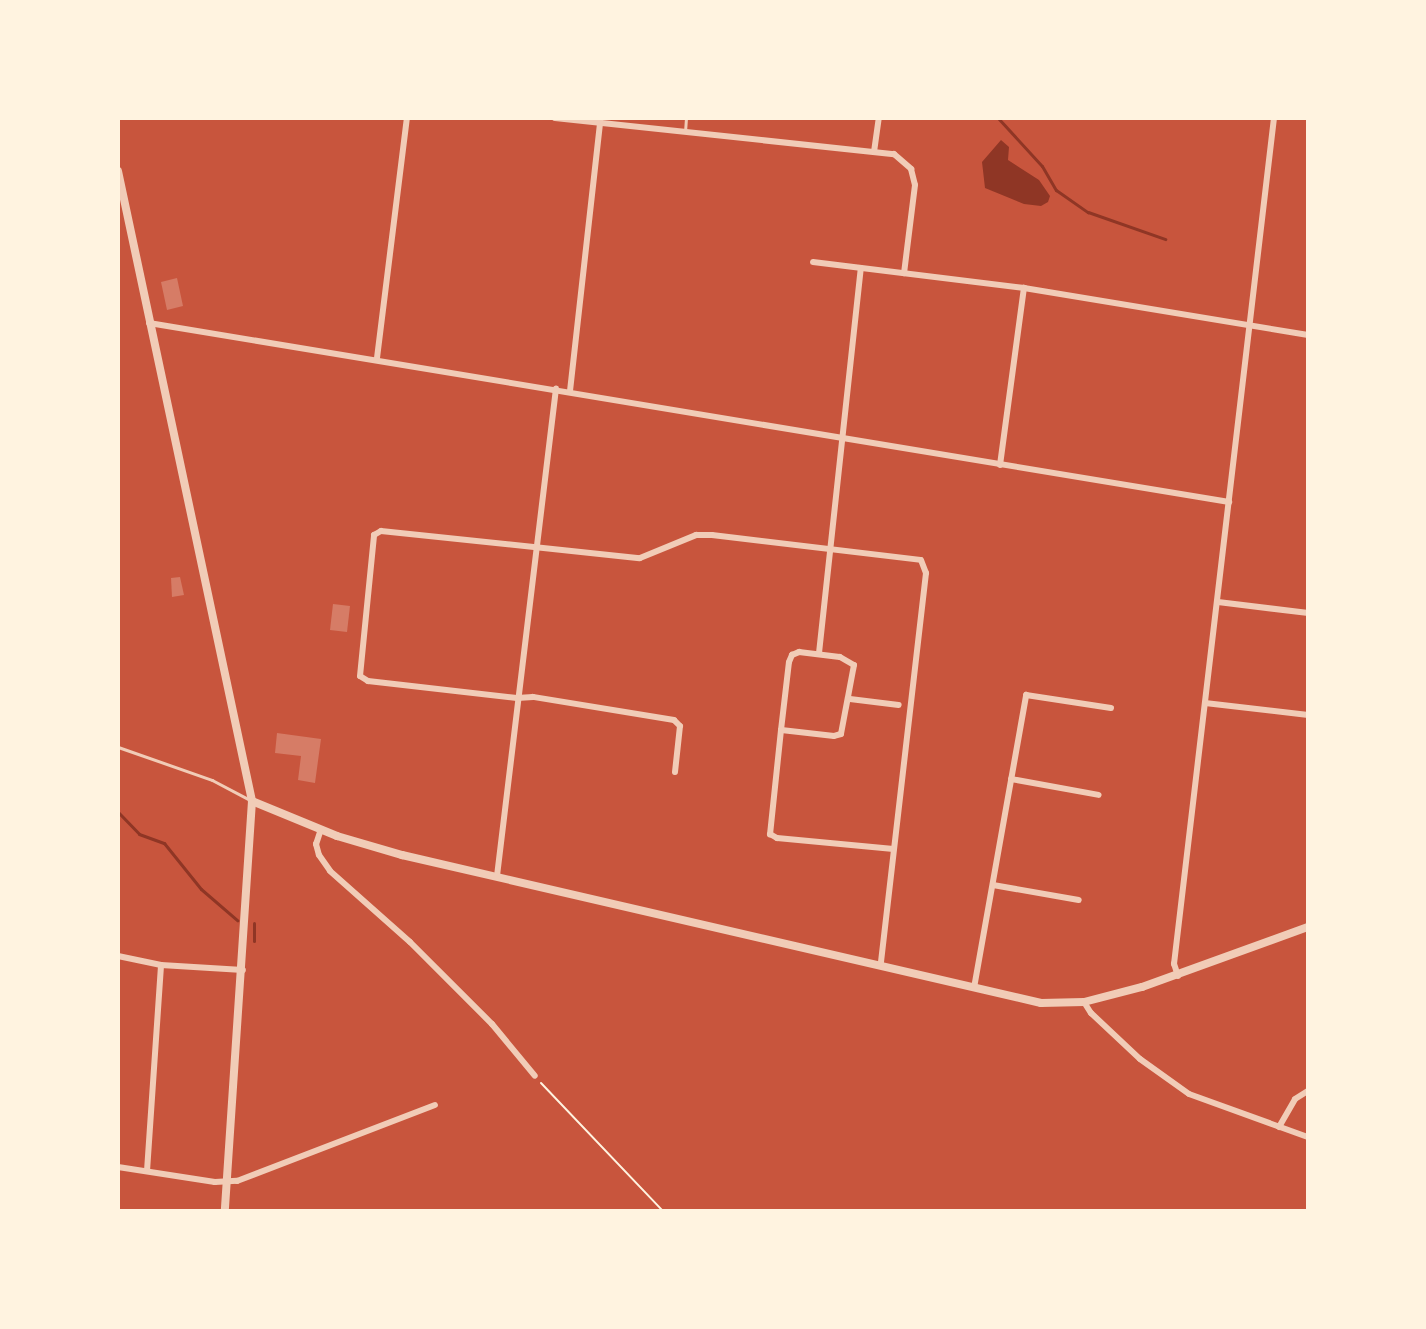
<!DOCTYPE html>
<html>
<head>
<meta charset="utf-8">
<style>
  body { margin:0 }
  #map { position:relative; width:1426px; height:1329px; overflow:hidden; background:#c8553d; font-family:Mulish,sans-serif }
  div>[style] { position:absolute }
  [style*='--x'] { left:calc(var(--x)*1px); top:calc(var(--y)*1px); width:calc(var(--w)*1px); rotate:calc(var(--a)*1deg) }
  .water>* { inset:0; background:#8f3625 }
  .stream>* { height:3px; margin:-1.5px; padding:0 1.5px; transform-origin:1.5px; border-radius:1.5px; background:#8f3625 }
  .building>* { inset:0; background:#d67c66 }
  .path>* { height:2px; margin:-1px; padding:0 1px; transform-origin:1px; border-radius:1px; background:#fff3e0 }
  .service>* { height:3px; margin:-1.5px; padding:0 1.5px; transform-origin:1.5px; border-radius:1.5px; background:#f1ccb7 }
  .minor>* { height:6px; margin:-3px; padding:0 3px; transform-origin:3px; border-radius:3px; background:#f1ccb7 }
  .tertiary>* { height:8px; margin:-4px; padding:0 4px; transform-origin:4px; border-radius:4px; background:#f1ccb7 }
  span { translate:-50% -50%; white-space:nowrap; text-align:center; line-height:1.15; -webkit-text-stroke:8px #fff3e0; paint-order:stroke }
  .frame { position:absolute; inset:0; border:120px solid #fff3e0; pointer-events:none }
</style>
</head>
<body>
<div id="map">
  <div class="water">
    <i style="clip-path:polygon(1001px 140px,1009px 147px,1008px 160px,1039px 180px,1050px 196px,1048px 202px,1041px 206px,1024px 204px,985px 188px,982px 162px)"></i>
  </div>
  <div class="stream">
    <i style="--x:998;--y:118;--w:65;--a:47.5"></i>
    <i style="--x:1042;--y:166;--w:28;--a:60"></i>
    <i style="--x:1056;--y:190;--w:39;--a:35"></i>
    <i style="--x:1088;--y:212;--w:82;--a:19.3"></i>
    <i style="--x:118;--y:812;--w:30;--a:46"></i>
    <i style="--x:139;--y:834;--w:27;--a:20"></i>
    <i style="--x:164;--y:843;--w:59;--a:51.2"></i>
    <i style="--x:201;--y:889;--w:48;--a:40.7"></i>
    <i style="--x:254;--y:941;--w:18;--a:-90"></i>
  </div>
  <div class="building">
    <i style="clip-path:polygon(177px 278px,183px 306px,167px 310px,161px 282px)"></i>
    <i style="clip-path:polygon(180px 577px,184px 595px,172px 597px,171px 578px)"></i>
    <i style="clip-path:polygon(333px 604px,350px 606px,347px 632px,330px 630px)"></i>
    <i style="clip-path:polygon(277px 733px,321px 739px,315px 783px,298px 780px,301px 756px,275px 753px)"></i>
  </div>
  <div class="path">
    <i style="--x:541;--y:1083;--w:177;--a:46.4"></i>
  </div>
  <div class="service">
    <i style="--x:685;--y:132;--w:14;--a:-86"></i>
    <i style="--x:118;--y:747;--w:100;--a:19.3"></i>
    <i style="--x:212;--y:780;--w:41;--a:27.8"></i>
  </div>
  <div class="minor">
    <i style="--x:555;--y:118;--w:341;--a:6.1"></i>
    <i style="--x:894;--y:154;--w:23;--a:41"></i>
    <i style="--x:911;--y:169;--w:16;--a:76"></i>
    <i style="--x:915;--y:185;--w:89;--a:97.1"></i>
    <i style="--x:874;--y:152;--w:34;--a:-82"></i>
    <i style="--x:813;--y:262;--w:213;--a:7"></i>
    <i style="--x:1024;--y:288;--w:288;--a:9.4"></i>
    <i style="--x:149;--y:323;--w:1095;--a:9.41"></i>
    <i style="--x:377;--y:358;--w:242;--a:-82.9"></i>
    <i style="--x:570;--y:391;--w:270;--a:-83.6"></i>
    <i style="--x:1000;--y:465;--w:179;--a:-82.3"></i>
    <i style="--x:1218;--y:602;--w:91;--a:7"></i>
    <i style="--x:799;--y:652;--w:41;--a:7"></i>
    <i style="--x:840;--y:657;--w:16;--a:30"></i>
    <i style="--x:854;--y:665;--w:70;--a:100.7"></i>
    <i style="--x:841;--y:734;--w:7;--a:164"></i>
    <i style="--x:834;--y:736;--w:53;--a:-173.5"></i>
    <i style="--x:781;--y:730;--w:68;--a:-83.3"></i>
    <i style="--x:789;--y:662;--w:8;--a:-67"></i>
    <i style="--x:792;--y:655;--w:8;--a:-23"></i>
    <i style="--x:819;--y:653;--w:387;--a:-83.8"></i>
    <i style="--x:850;--y:699;--w:49;--a:7"></i>
    <i style="--x:1205;--y:703;--w:104;--a:6.6"></i>
    <i style="--x:781;--y:730;--w:105;--a:96"></i>
    <i style="--x:770;--y:834;--w:8;--a:30"></i>
    <i style="--x:777;--y:838;--w:117;--a:5.4"></i>
    <i style="--x:675;--y:772;--w:46;--a:-83.8"></i>
    <i style="--x:680;--y:726;--w:8;--a:-135"></i>
    <i style="--x:674;--y:720;--w:143;--a:-170.7"></i>
    <i style="--x:533;--y:697;--w:16;--a:176"></i>
    <i style="--x:517;--y:698;--w:150;--a:-173.5"></i>
    <i style="--x:368;--y:681;--w:9;--a:-148"></i>
    <i style="--x:360;--y:676;--w:142;--a:-84.3"></i>
    <i style="--x:374;--y:535;--w:8;--a:-30"></i>
    <i style="--x:381;--y:531;--w:260;--a:6"></i>
    <i style="--x:640;--y:558;--w:61;--a:-22.3"></i>
    <i style="--x:696;--y:535;--w:16;--a:0"></i>
    <i style="--x:712;--y:535;--w:210;--a:6.8"></i>
    <i style="--x:921;--y:560;--w:14;--a:69"></i>
    <i style="--x:926;--y:573;--w:394;--a:96.6"></i>
    <i style="--x:1011;--y:779;--w:89;--a:10.3"></i>
    <i style="--x:321;--y:829;--w:16;--a:108"></i>
    <i style="--x:316;--y:844;--w:11;--a:75"></i>
    <i style="--x:319;--y:855;--w:19;--a:55"></i>
    <i style="--x:330;--y:871;--w:107;--a:41.6"></i>
    <i style="--x:410;--y:942;--w:116;--a:45"></i>
    <i style="--x:492;--y:1024;--w:67;--a:50.4"></i>
    <i style="--x:497;--y:876;--w:491;--a:-83.1"></i>
    <i style="--x:993;--y:885;--w:87;--a:9.9"></i>
    <i style="--x:118;--y:956;--w:44;--a:11.8"></i>
    <i style="--x:161;--y:965;--w:82;--a:3.5"></i>
    <i style="--x:1178;--y:976;--w:13;--a:-108"></i>
    <i style="--x:1174;--y:964;--w:852;--a:-83.26"></i>
    <i style="--x:974;--y:988;--w:298;--a:-79.9"></i>
    <i style="--x:1026;--y:695;--w:86;--a:8.7"></i>
    <i style="--x:1084;--y:1002;--w:13;--a:58"></i>
    <i style="--x:1091;--y:1013;--w:67;--a:43.2"></i>
    <i style="--x:1140;--y:1059;--w:60;--a:35.5"></i>
    <i style="--x:1189;--y:1094;--w:127;--a:19.9"></i>
    <i style="--x:1279;--y:1127;--w:32;--a:-60"></i>
    <i style="--x:1295;--y:1099;--w:15;--a:-32"></i>
    <i style="--x:118;--y:1167;--w:98;--a:8.8"></i>
    <i style="--x:215;--y:1182;--w:22;--a:-3"></i>
    <i style="--x:237;--y:1181;--w:212;--a:-21"></i>
    <i style="--x:147;--y:1171;--w:206;--a:-86.1"></i>
  </div>
  <div class="tertiary">
    <i style="--x:118;--y:171;--w:644;--a:77.99"></i>
    <i style="--x:252;--y:801;--w:411;--a:93.8"></i>
    <i style="--x:252;--y:801;--w:92;--a:22.4"></i>
    <i style="--x:337;--y:836;--w:68;--a:16.3"></i>
    <i style="--x:402;--y:855;--w:656;--a:13.04"></i>
    <i style="--x:1041;--y:1003;--w:43;--a:-1.3"></i>
    <i style="--x:1084;--y:1002;--w:60;--a:-14.5"></i>
    <i style="--x:1142;--y:987;--w:177;--a:-19.9"></i>
  </div>
  <div class="frame"></div>
</div>
</body>
</html>
